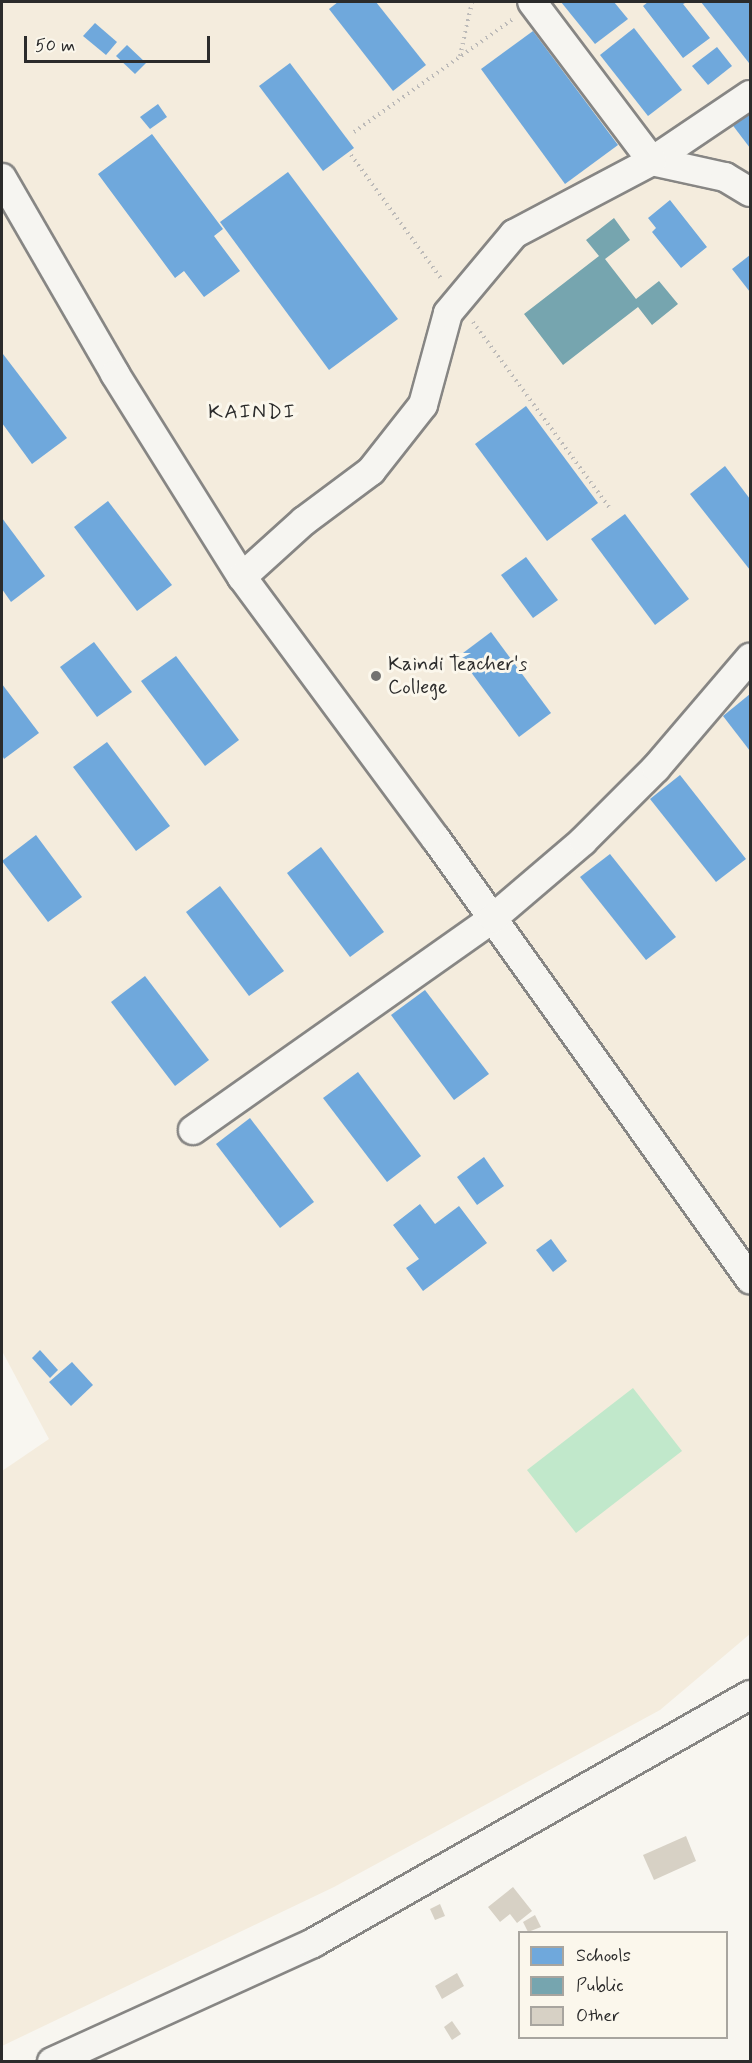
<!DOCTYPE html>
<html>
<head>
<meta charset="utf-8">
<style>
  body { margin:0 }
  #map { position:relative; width:752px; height:2063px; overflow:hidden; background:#f8f6f0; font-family:Mynerve,sans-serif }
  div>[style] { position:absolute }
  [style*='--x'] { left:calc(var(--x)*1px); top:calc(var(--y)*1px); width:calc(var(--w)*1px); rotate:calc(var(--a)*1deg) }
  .built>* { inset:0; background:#f4ecdd }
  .green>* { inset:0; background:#c1e8cb }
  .schools>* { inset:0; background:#6fa8dc }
  .public>* { inset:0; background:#76a5af }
  .building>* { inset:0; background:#d7d1c5 }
  .path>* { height:4px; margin-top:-2px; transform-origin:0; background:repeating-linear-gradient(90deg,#bcbab8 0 1.5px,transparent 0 6px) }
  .roads { filter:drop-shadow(2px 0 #878684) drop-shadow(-2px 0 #878684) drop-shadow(0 2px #878684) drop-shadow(0 -2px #878684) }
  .minor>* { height:28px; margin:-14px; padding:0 14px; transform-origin:14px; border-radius:14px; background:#f6f5f1 }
  .dots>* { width:16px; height:16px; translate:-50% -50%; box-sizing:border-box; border:3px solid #fbf7ec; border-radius:50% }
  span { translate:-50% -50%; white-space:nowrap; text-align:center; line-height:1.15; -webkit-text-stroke:6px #fbf7ec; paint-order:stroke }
  .poi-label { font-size:20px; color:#2b2b2b }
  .left { translate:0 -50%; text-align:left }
  .neighbourhood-label { font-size:21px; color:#2b2b2b; letter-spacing:1.5px }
  .frame { position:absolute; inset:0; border:3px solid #2b2b2b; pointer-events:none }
  .legend { position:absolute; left:518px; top:1931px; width:210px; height:108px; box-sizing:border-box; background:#fbf7ec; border:2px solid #a8a59f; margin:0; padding:8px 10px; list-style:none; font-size:18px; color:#2b2b2b }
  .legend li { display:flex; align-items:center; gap:12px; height:30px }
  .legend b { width:30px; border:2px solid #a8a59f }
  .scale { position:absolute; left:24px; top:36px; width:186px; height:27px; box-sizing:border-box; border:3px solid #2b2b2b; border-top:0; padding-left:8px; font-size:18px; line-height:21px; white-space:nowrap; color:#2b2b2b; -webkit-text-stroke:4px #fbf7ec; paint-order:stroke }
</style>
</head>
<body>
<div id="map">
  <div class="built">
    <i style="clip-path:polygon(2px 2px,750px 2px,750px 1634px,660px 1710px,334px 1887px,2px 2046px,2px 1471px,49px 1439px,2px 1351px)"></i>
  </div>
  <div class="green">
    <i style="clip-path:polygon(633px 1388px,682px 1451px,576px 1533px,527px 1470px)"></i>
  </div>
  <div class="schools">
    <i style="clip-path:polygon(338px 2px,376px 2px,426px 65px,393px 91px,329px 9px)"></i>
    <i style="clip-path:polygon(561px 2px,614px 2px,628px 19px,595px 44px)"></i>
    <i style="clip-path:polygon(648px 2px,687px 2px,683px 4px,710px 38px,683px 58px,643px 6px)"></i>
    <i style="clip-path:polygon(701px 2px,750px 2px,750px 62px,749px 63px)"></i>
    <i style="clip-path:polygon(95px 23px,117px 42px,106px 55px,83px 36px)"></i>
    <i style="clip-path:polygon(634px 28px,682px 90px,648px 116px,600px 55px)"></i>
    <i style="clip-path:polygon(533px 31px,618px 145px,565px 184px,481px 69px)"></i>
    <i style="clip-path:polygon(127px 45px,146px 63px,135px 74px,116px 56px)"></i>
    <i style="clip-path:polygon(717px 47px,732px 66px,708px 85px,692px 66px)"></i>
    <i style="clip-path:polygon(290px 63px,354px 148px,323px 171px,259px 86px)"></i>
    <i style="clip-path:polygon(158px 104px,167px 117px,150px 129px,140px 117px)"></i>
    <i style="clip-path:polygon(750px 108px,750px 148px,731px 123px)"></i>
    <i style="clip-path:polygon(152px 134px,223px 229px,214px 236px,240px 271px,204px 297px,184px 271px,175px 278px,98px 174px)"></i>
    <i style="clip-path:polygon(288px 172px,398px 319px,329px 370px,220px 222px)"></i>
    <i style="clip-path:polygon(670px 200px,707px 247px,681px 268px,652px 232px,656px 228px,648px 218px)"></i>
    <i style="clip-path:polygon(750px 255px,750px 292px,732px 269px)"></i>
    <i style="clip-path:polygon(3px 354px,67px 438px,32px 464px,2px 423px)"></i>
    <i style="clip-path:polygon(526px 406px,598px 503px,547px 541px,475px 444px)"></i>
    <i style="clip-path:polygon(725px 466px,750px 499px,750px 570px,690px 494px)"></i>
    <i style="clip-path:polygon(108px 501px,172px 585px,137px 611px,74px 527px)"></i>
    <i style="clip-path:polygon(625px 514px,689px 599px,655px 625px,591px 539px)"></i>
    <i style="clip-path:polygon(2px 518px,45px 576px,11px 602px,2px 589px)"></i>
    <i style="clip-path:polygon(526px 557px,558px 600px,533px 618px,501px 575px)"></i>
    <i style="clip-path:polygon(491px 632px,551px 713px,519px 737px,459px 656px)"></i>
    <i style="clip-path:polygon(94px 642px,132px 692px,97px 717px,60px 667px)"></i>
    <i style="clip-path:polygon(176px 656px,239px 740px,205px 766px,141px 681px)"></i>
    <i style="clip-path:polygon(2px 684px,39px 733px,4px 759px,2px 755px)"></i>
    <i style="clip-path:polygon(750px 694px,750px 751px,723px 716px)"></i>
    <i style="clip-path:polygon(107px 742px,170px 826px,136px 851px,73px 767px)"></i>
    <i style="clip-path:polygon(680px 775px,746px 859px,716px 882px,650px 799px)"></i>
    <i style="clip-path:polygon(36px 835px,82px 897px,48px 922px,2px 861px)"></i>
    <i style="clip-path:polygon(321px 847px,384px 932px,350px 957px,287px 873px)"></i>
    <i style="clip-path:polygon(610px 854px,676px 937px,646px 960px,580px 877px)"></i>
    <i style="clip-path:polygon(220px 886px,284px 971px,249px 996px,186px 912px)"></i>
    <i style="clip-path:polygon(145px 976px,209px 1060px,175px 1086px,111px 1002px)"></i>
    <i style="clip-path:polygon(425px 990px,489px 1074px,454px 1100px,391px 1015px)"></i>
    <i style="clip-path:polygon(358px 1072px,421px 1156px,387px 1182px,323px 1098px)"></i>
    <i style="clip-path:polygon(250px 1118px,314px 1202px,280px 1228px,216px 1144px)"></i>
    <i style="clip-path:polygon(484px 1157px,504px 1186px,477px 1205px,457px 1177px)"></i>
    <i style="clip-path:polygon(420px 1204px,435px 1224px,459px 1206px,487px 1243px,423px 1291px,406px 1268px,419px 1259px,393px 1225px)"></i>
    <i style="clip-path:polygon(551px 1239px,567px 1261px,553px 1272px,536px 1250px)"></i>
    <i style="clip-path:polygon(40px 1350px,58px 1370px,50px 1378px,32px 1358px)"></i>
    <i style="clip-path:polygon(72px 1362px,93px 1385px,71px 1406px,49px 1382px)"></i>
  </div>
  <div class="public">
    <i style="clip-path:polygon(614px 218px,630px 240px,605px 259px,636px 299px,659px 281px,678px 304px,652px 325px,638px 307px,563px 365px,524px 314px,599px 256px,586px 240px)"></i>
  </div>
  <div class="building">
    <i style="clip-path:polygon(686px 1836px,696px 1861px,654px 1880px,643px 1855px)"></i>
    <i style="clip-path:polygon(513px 1887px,532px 1911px,517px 1923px,510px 1914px,500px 1922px,488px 1907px)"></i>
    <i style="clip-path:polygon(440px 1904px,445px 1916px,435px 1920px,430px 1909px)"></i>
    <i style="clip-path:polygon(535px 1915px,541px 1927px,528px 1932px,523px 1922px)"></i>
    <i style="clip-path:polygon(457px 1973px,464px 1986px,442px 1999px,435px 1986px)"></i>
    <i style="clip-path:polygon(452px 2021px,461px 2034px,452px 2040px,444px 2027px)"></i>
  </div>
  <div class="path">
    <i style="--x:460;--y:56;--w:55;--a:-77.5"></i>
    <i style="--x:354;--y:132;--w:195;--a:-35.4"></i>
    <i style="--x:351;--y:155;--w:155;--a:53.9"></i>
    <i style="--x:473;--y:322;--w:233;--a:53.7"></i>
  </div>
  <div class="roads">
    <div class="minor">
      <i style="--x:652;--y:161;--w:118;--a:-34"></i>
      <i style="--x:652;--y:161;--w:75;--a:12.4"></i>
      <i style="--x:725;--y:177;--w:29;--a:31"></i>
      <i style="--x:2;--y:178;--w:226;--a:60"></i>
      <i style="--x:115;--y:374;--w:239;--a:58"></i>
      <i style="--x:242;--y:577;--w:326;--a:53.5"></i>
      <i style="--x:436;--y:839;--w:541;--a:54.49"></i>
      <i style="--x:242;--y:577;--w:84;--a:-42.1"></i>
      <i style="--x:304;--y:521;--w:84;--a:-36.7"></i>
      <i style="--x:371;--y:471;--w:84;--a:-51.8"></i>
      <i style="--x:423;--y:405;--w:95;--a:-74.8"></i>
      <i style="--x:448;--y:313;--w:103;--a:-50.1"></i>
      <i style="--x:514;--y:234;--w:156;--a:-27.9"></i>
      <i style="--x:652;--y:161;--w:199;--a:-127"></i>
      <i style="--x:193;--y:1130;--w:367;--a:-35.2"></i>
      <i style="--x:493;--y:918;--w:118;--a:-40.5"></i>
      <i style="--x:583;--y:841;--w:103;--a:-45"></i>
      <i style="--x:656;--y:768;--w:145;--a:-49.5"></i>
      <i style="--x:52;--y:2062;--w:287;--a:-24.5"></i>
      <i style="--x:313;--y:1943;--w:502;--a:-29.58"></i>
    </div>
  </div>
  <div class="dots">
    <i style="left:376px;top:676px;background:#737270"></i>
  </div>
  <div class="poi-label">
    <span class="left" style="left:388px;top:676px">Kaindi Teacher's<br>College</span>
  </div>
  <div class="neighbourhood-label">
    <span style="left:252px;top:412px">KAINDI</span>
  </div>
  <div class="frame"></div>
  <ul class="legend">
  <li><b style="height:16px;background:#6fa8dc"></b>Schools</li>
  <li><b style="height:16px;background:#76a5af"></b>Public</li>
  <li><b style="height:16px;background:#d7d1c5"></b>Other</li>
  </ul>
  <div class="scale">50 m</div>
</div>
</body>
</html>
